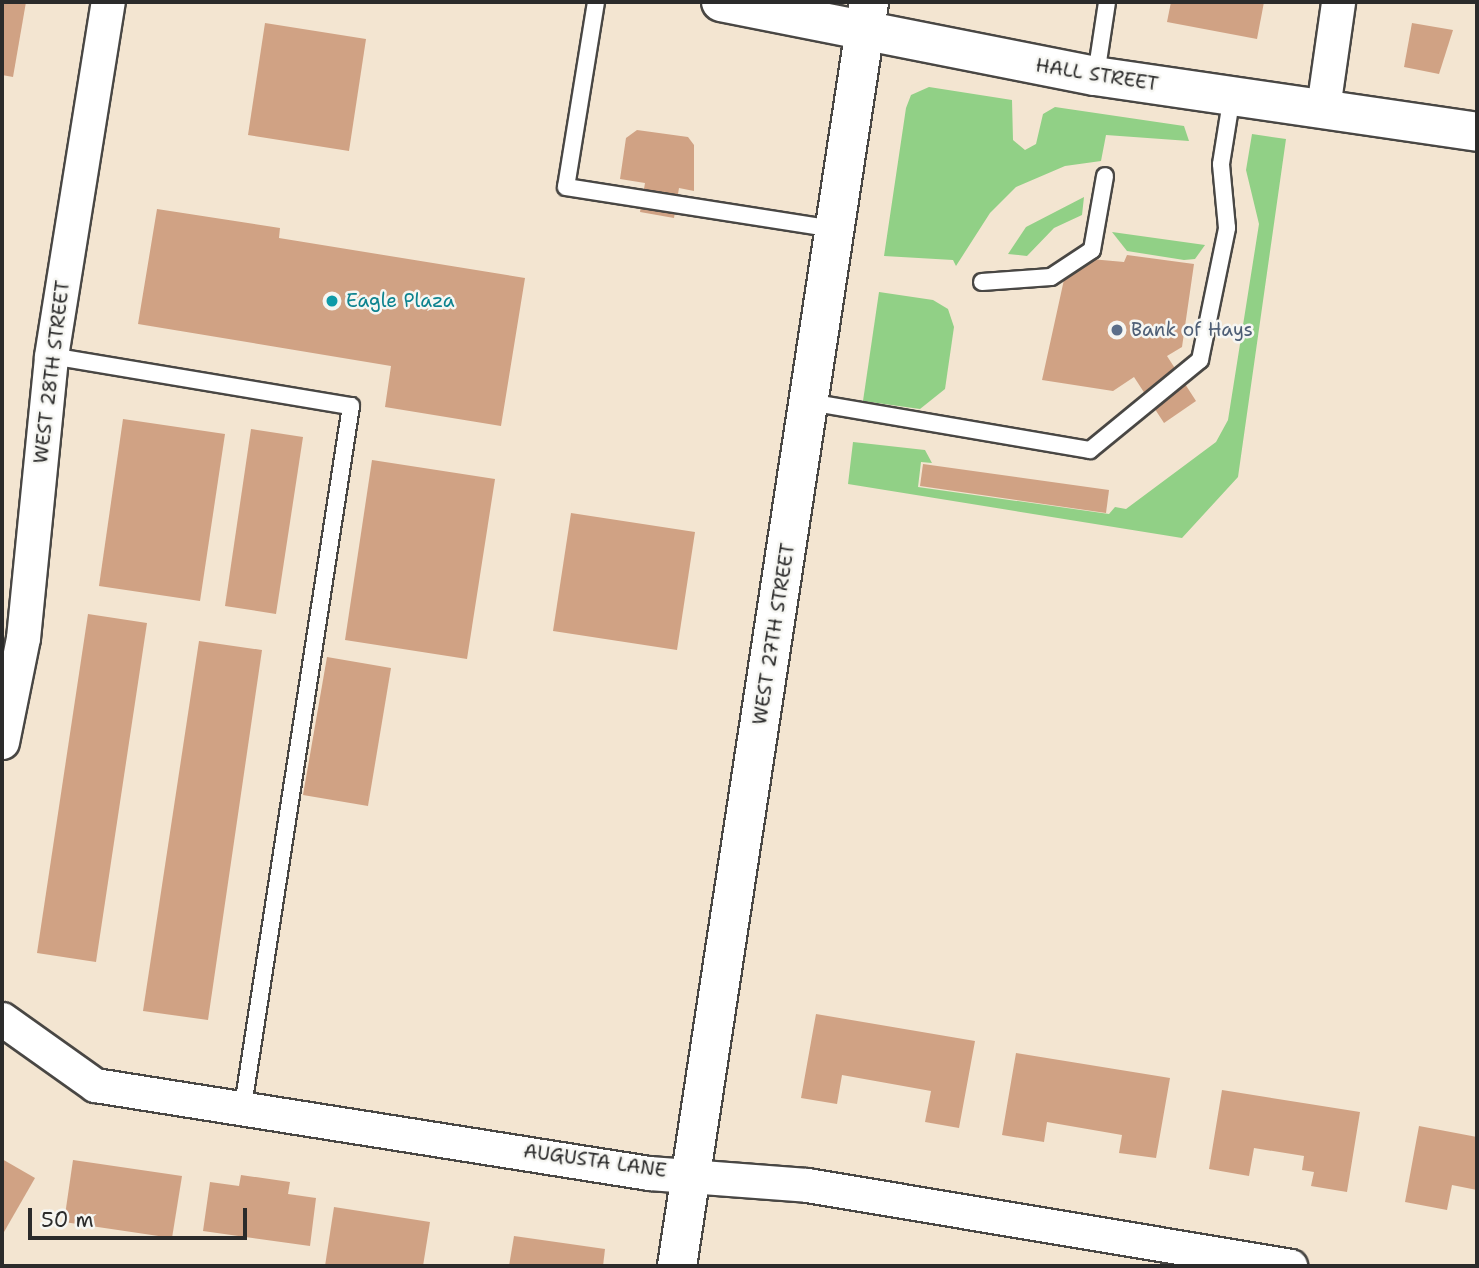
<!DOCTYPE html>
<html>
<head>
<meta charset="utf-8">
<style>
  body { margin:0 }
  #map { position:relative; width:1479px; height:1268px; overflow:hidden; background:#f3e5d1; font-family:"Shantell Sans",sans-serif }
  div>[style] { position:absolute }
  [style*='--x'] { left:calc(var(--x)*1px); top:calc(var(--y)*1px); width:calc(var(--w)*1px); rotate:calc(var(--a)*1deg) }
  .green>* { inset:0; background:#91d086 }
  .building>* { inset:0; background:#d0a284 }
  .roads { filter:drop-shadow(2px 0 #494744) drop-shadow(-2px 0 #494744) drop-shadow(0 2px #494744) drop-shadow(0 -2px #494744) }
  .lane>* { height:16px; margin:-8px; padding:0 8px; transform-origin:8px; border-radius:8px; background:#fff }
  .street>* { height:33px; margin:-16.5px; padding:0 16.5px; transform-origin:16.5px; border-radius:16.5px; background:#fff }
  .secondary>* { height:38px; margin:-19px; padding:0 19px; transform-origin:19px; border-radius:19px; background:#fff }
  .dots>* { width:19px; height:19px; translate:-50% -50%; box-sizing:border-box; border:4px solid #f6f6f2; border-radius:50% }
  span { translate:-50% -50%; white-space:nowrap; text-align:center; line-height:1.15; -webkit-text-stroke:5px #f6f6f2; paint-order:stroke }
  .street-label { font-size:19px; color:#2b2b2b }
  .culture-label { font-size:19px; color:#0d838f }
  .left { translate:0 -50%; text-align:left }
  .service-label { font-size:19px; color:#4e5e75 }
  .frame { position:absolute; inset:0; border:4px solid #2b2b2b; pointer-events:none }
  .scale { position:absolute; left:28px; top:1208px; width:219px; height:32px; box-sizing:border-box; border:4px solid #2b2b2b; border-top:0; padding-left:9px; font-size:21px; line-height:24px; white-space:nowrap; color:#2b2b2b; -webkit-text-stroke:5px #f6f6f2; paint-order:stroke }
</style>
</head>
<body>
<div id="map">
  <div class="green">
    <i style="clip-path:polygon(929px 87px,1012px 100px,1013px 140px,1025px 150px,1036px 144px,1043px 114px,1055px 107px,1184px 126px,1189px 141px,1106px 135px,1101px 161px,1065px 166px,1016px 187px,990px 213px,956px 266px,953px 260px,884px 256px,906px 108px,911px 95px)"></i>
    <i style="clip-path:polygon(1252px 134px,1286px 139px,1238px 477px,1182px 538px,848px 484px,853px 442px,925px 450px,932px 463px,921px 462px,918px 487px,1109px 514px,1115px 507px,1126px 509px,1216px 442px,1228px 420px,1259px 224px,1246px 170px)"></i>
    <i style="clip-path:polygon(1084px 197px,1082px 215px,1054px 228px,1027px 256px,1008px 254px,1026px 227px)"></i>
    <i style="clip-path:polygon(1112px 232px,1205px 245px,1195px 259px,1184px 260px,1127px 251px)"></i>
    <i style="clip-path:polygon(879px 292px,933px 300px,948px 309px,954px 327px,945px 389px,920px 409px,863px 401px)"></i>
  </div>
  <div class="building">
    <i style="clip-path:polygon(2px 2px,26px 2px,13px 77px,2px 75px)"></i>
    <i style="clip-path:polygon(1171px 2px,1264px 2px,1257px 39px,1167px 22px)"></i>
    <i style="clip-path:polygon(265px 23px,366px 39px,349px 151px,248px 135px)"></i>
    <i style="clip-path:polygon(1412px 23px,1453px 30px,1439px 74px,1404px 67px)"></i>
    <i style="clip-path:polygon(637px 130px,688px 137px,694px 145px,694px 191px,679px 188px,674px 218px,640px 212px,645px 183px,620px 179px,626px 138px)"></i>
    <i style="clip-path:polygon(157px 209px,280px 228px,279px 238px,525px 278px,501px 426px,385px 407px,391px 366px,138px 324px)"></i>
    <i style="clip-path:polygon(1127px 255px,1194px 264px,1182px 347px,1167px 356px,1196px 401px,1164px 423px,1134px 377px,1113px 391px,1042px 380px,1065px 275px,1091px 259px,1124px 262px)"></i>
    <i style="clip-path:polygon(123px 419px,225px 434px,200px 601px,99px 586px)"></i>
    <i style="clip-path:polygon(251px 429px,303px 437px,276px 614px,225px 606px)"></i>
    <i style="clip-path:polygon(372px 460px,495px 479px,467px 659px,345px 640px)"></i>
    <i style="clip-path:polygon(923px 464px,1109px 490px,1106px 513px,920px 486px)"></i>
    <i style="clip-path:polygon(571px 513px,695px 532px,677px 650px,553px 631px)"></i>
    <i style="clip-path:polygon(88px 614px,147px 623px,96px 962px,37px 953px)"></i>
    <i style="clip-path:polygon(199px 641px,262px 650px,208px 1020px,143px 1011px)"></i>
    <i style="clip-path:polygon(327px 657px,391px 668px,368px 806px,303px 795px)"></i>
    <i style="clip-path:polygon(816px 1014px,975px 1041px,959px 1128px,925px 1122px,931px 1091px,842px 1075px,837px 1104px,801px 1098px)"></i>
    <i style="clip-path:polygon(1016px 1053px,1170px 1078px,1156px 1158px,1119px 1153px,1122px 1135px,1047px 1122px,1044px 1142px,1002px 1135px)"></i>
    <i style="clip-path:polygon(1222px 1090px,1360px 1112px,1347px 1192px,1311px 1186px,1314px 1172px,1302px 1170px,1304px 1156px,1254px 1148px,1249px 1176px,1209px 1169px)"></i>
    <i style="clip-path:polygon(1419px 1126px,1477px 1137px,1477px 1190px,1452px 1185px,1447px 1210px,1405px 1202px)"></i>
    <i style="clip-path:polygon(2px 1159px,35px 1178px,4px 1232px,2px 1231px)"></i>
    <i style="clip-path:polygon(73px 1160px,182px 1176px,172px 1238px,64px 1222px)"></i>
    <i style="clip-path:polygon(241px 1175px,290px 1182px,288px 1194px,316px 1198px,310px 1246px,203px 1231px,210px 1182px,239px 1186px)"></i>
    <i style="clip-path:polygon(334px 1207px,430px 1222px,423px 1266px,325px 1266px)"></i>
    <i style="clip-path:polygon(514px 1236px,605px 1249px,603px 1266px,509px 1266px)"></i>
  </div>
  <div class="roads">
    <div class="lane">
      <i style="--x:596;--y:2;--w:187;--a:99.2"></i>
      <i style="--x:566;--y:187;--w:272;--a:8.9"></i>
      <i style="--x:1096;--y:75;--w:74;--a:-81.4"></i>
      <i style="--x:982;--y:282;--w:69;--a:-4.1"></i>
      <i style="--x:1051;--y:277;--w:49;--a:-33.4"></i>
      <i style="--x:1092;--y:250;--w:75;--a:-80"></i>
      <i style="--x:51;--y:356;--w:304;--a:9.5"></i>
      <i style="--x:351;--y:406;--w:708;--a:98.77"></i>
      <i style="--x:809;--y:402;--w:285;--a:9.7"></i>
      <i style="--x:1090;--y:450;--w:142;--a:-39.3"></i>
      <i style="--x:1200;--y:360;--w:135;--a:-78.4"></i>
      <i style="--x:1227;--y:228;--w:64;--a:-95.4"></i>
      <i style="--x:1221;--y:164;--w:70;--a:-80.9"></i>
    </div>
    <div class="street">
      <i style="--x:1323;--y:108;--w:107;--a:-81.9"></i>
      <i style="--x:2;--y:742;--w:106;--a:-78.6"></i>
      <i style="--x:23;--y:638;--w:283;--a:-84.3"></i>
      <i style="--x:51;--y:356;--w:359;--a:-80.9"></i>
      <i style="--x:2;--y:1019;--w:114;--a:35.4"></i>
      <i style="--x:95;--y:1085;--w:561;--a:9.03"></i>
      <i style="--x:649;--y:1173;--w:158;--a:4.3"></i>
      <i style="--x:807;--y:1185;--w:490;--a:9.5"></i>
    </div>
    <div class="secondary">
      <i style="--x:721;--y:2;--w:381;--a:11.2"></i>
      <i style="--x:1095;--y:76;--w:386;--a:8.3"></i>
      <i style="--x:677;--y:1266;--w:1278;--a:-81.36"></i>
    </div>
  </div>
  <div class="dots">
    <i style="left:332px;top:301px;background:#0f9aa8"></i>
    <i style="left:1117px;top:330px;background:#5c6f8a"></i>
  </div>
  <div class="street-label">
    <span style="left:1097px;top:75px;rotate:9deg">HALL STREET</span>
    <span style="left:52px;top:372px;rotate:-83deg">WEST 28TH STREET</span>
    <span style="left:774px;top:634px;rotate:-81deg">WEST 27TH STREET</span>
    <span style="left:595px;top:1161px;rotate:8deg">AUGUSTA LANE</span>
  </div>
  <div class="culture-label">
    <span class="left" style="left:346px;top:301px">Eagle Plaza</span>
  </div>
  <div class="service-label">
    <span class="left" style="left:1131px;top:330px">Bank of Hays</span>
  </div>
  <div class="frame"></div>
  <div class="scale">50 m</div>
</div>
</body>
</html>
